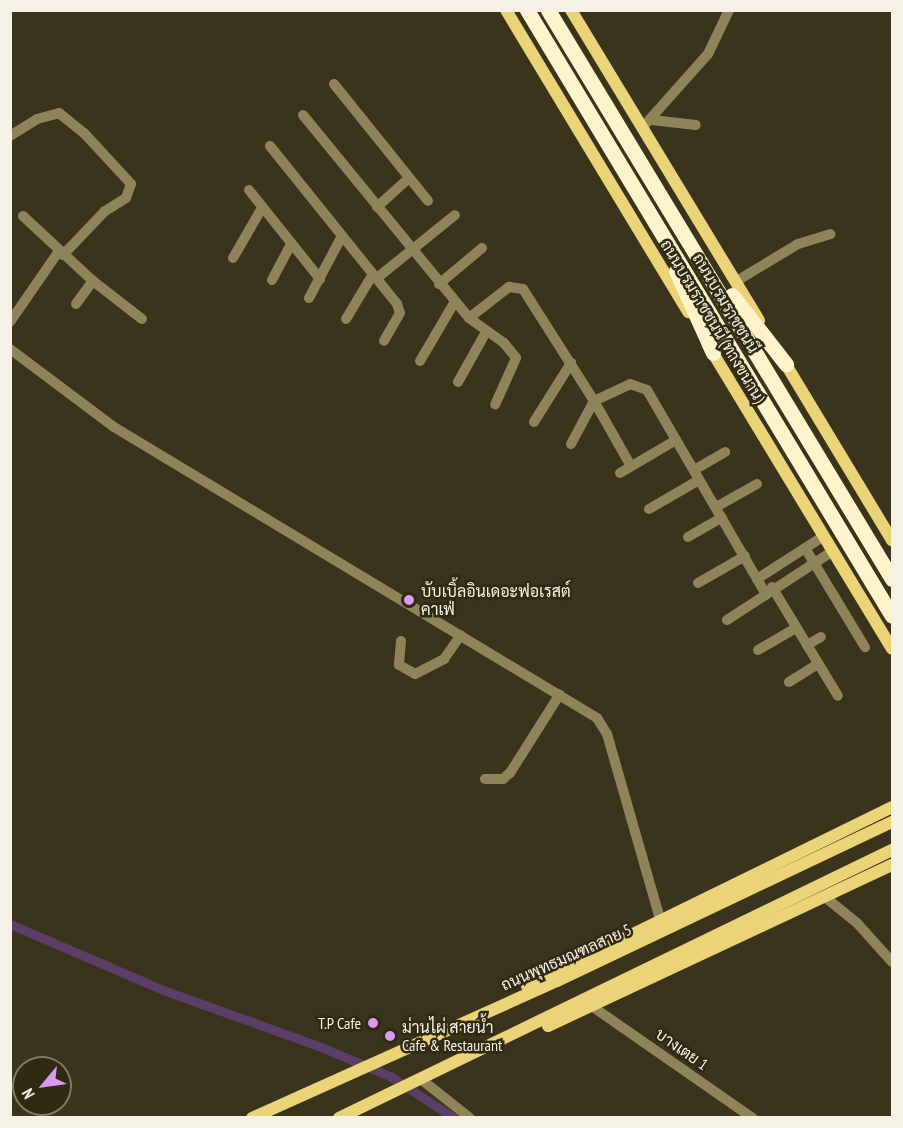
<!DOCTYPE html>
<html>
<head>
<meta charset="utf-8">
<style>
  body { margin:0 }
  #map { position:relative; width:903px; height:1128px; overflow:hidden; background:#3a341d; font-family:"PT Sans Narrow",Sarabun,sans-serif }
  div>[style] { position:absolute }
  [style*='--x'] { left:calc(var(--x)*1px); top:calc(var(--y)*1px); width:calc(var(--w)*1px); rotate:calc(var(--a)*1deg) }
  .canal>* { height:9px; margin:-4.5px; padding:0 4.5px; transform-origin:4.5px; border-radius:4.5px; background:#5a3e67 }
  .minor>* { height:10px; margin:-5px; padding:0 5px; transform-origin:5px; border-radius:5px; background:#8f8459 }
  .major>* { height:12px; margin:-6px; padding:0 6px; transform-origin:6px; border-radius:6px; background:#ebd377 }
  .highway>* { height:15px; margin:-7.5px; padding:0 7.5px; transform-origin:7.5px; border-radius:7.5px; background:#fef3ca }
  .dots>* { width:16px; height:16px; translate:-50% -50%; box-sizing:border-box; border:3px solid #302a13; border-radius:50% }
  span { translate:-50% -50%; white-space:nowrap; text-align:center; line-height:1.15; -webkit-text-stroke:5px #302a13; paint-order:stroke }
  .street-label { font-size:16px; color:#f5f1e4 }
  .poi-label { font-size:16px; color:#f5f1e4 }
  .left { translate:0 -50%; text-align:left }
  .right { translate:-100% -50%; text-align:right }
  .frame { position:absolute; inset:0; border:12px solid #f5f1e4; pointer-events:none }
  .north { position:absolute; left:12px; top:1056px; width:60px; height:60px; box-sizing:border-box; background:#302a13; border:2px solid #7f7a67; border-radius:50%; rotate:241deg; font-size:16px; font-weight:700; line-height:24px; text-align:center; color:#f5f1e4 }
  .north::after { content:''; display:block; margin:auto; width:21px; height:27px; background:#d99af7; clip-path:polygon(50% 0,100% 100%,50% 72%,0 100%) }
</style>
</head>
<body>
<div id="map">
  <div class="canal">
    <i style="--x:10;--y:924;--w:167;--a:23.3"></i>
    <i style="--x:163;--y:990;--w:168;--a:19.8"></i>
    <i style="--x:321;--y:1047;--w:75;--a:22.8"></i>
    <i style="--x:390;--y:1076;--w:77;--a:33.3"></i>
  </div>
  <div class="minor">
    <i style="--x:334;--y:84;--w:150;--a:51.2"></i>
    <i style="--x:303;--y:115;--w:262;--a:50.7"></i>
    <i style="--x:469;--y:318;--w:51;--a:-37.8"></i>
    <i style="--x:509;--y:287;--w:14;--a:8"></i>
    <i style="--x:523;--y:289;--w:133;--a:57.6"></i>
    <i style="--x:594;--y:401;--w:40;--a:-25"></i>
    <i style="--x:630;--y:384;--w:18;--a:19"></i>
    <i style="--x:647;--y:390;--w:235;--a:59.8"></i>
    <i style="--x:652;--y:120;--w:44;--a:6.5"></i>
    <i style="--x:642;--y:128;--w:99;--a:-48.3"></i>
    <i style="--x:708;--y:54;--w:49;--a:-64.5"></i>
    <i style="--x:10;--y:136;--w:32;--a:-32"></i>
    <i style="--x:37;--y:119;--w:23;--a:-15"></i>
    <i style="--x:59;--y:113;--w:32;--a:39"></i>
    <i style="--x:84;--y:133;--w:69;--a:47.3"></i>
    <i style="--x:131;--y:184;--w:15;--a:110"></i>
    <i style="--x:126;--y:198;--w:25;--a:148"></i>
    <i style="--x:105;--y:211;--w:61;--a:133.7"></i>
    <i style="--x:270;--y:146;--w:203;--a:51.2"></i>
    <i style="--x:397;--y:304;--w:9;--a:72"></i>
    <i style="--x:400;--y:313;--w:32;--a:120"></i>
    <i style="--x:249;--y:190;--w:114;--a:51.4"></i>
    <i style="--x:377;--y:207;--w:43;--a:-42.2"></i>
    <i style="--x:23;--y:216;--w:96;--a:42.9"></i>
    <i style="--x:93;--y:281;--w:62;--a:37.8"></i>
    <i style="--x:233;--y:258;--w:58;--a:-59.9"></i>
    <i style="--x:377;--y:278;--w:100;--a:-38.9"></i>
    <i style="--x:272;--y:280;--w:40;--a:-62"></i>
    <i style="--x:735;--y:282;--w:74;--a:-31.1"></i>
    <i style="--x:798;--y:244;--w:34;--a:-17"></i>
    <i style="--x:439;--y:284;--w:56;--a:-39.9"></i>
    <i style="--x:309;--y:298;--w:70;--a:-62"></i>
    <i style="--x:76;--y:304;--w:29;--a:-54"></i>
    <i style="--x:469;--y:318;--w:43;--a:35.5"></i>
    <i style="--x:504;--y:343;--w:19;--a:51"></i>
    <i style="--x:516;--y:358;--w:51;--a:114.1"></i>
    <i style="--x:346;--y:319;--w:52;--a:-59"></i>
    <i style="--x:10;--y:322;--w:86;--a:-55.4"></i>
    <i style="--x:10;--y:349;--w:130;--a:36.9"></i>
    <i style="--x:114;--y:427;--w:564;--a:31.07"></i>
    <i style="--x:597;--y:718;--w:19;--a:58"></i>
    <i style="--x:607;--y:734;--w:192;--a:74"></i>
    <i style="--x:420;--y:361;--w:67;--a:-59.6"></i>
    <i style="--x:458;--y:382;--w:57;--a:-60.8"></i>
    <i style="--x:594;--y:401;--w:75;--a:60.4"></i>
    <i style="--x:534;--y:422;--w:70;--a:-57.9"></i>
    <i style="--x:571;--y:444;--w:49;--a:-61.9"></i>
    <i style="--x:694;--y:470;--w:36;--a:-30"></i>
    <i style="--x:620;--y:473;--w:65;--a:-30.5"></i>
    <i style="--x:716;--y:507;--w:47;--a:-29.3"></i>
    <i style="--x:649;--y:509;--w:58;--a:-30.1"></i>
    <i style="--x:688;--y:537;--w:39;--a:-30"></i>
    <i style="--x:805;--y:548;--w:116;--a:58.8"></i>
    <i style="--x:757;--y:579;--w:80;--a:-32.7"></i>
    <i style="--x:698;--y:583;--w:54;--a:-29.9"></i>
    <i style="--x:772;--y:587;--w:127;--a:58.8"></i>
    <i style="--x:727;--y:620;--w:126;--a:-33.1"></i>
    <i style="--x:401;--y:641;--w:24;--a:95"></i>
    <i style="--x:399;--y:665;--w:18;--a:29"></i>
    <i style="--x:415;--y:674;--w:33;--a:-27"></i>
    <i style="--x:444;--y:659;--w:29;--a:-55"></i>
    <i style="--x:807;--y:645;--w:16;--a:-30"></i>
    <i style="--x:758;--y:650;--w:44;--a:-30.1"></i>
    <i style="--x:789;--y:682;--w:34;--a:-32"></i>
    <i style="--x:485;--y:779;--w:18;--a:0"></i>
    <i style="--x:503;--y:779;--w:9;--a:-41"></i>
    <i style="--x:510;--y:773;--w:93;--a:-57.7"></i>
    <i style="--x:825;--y:897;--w:41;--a:39.1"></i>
    <i style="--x:857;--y:923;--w:52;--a:48.1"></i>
    <i style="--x:593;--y:1007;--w:195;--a:34.8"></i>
    <i style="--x:422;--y:1080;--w:61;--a:38.4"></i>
  </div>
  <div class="major">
    <i style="--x:506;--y:10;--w:353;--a:58.9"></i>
    <i style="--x:571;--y:10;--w:363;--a:58.8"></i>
    <i style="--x:708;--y:345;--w:355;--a:58.8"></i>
    <i style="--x:782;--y:358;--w:213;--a:58.9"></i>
    <i style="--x:527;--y:986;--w:407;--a:-26.1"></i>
    <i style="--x:548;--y:1026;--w:380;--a:-25.1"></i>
    <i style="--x:252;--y:1118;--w:334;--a:-24.2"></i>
    <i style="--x:557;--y:981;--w:371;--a:-25.4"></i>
    <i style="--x:339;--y:1118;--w:615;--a:-25.86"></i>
  </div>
  <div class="highway">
    <i style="--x:527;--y:10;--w:707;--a:58.94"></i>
    <i style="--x:548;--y:10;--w:665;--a:58.84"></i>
    <i style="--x:676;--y:271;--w:90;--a:65.7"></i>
    <i style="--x:732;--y:295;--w:88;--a:52"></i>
  </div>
  <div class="dots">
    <i style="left:409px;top:600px;background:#d99af7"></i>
    <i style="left:373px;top:1023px;background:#d99af7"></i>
    <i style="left:390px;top:1036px;background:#d99af7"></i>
  </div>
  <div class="street-label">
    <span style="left:726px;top:303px;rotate:59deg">ถนนบรมราชชนนี</span>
    <span style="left:713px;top:321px;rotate:59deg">ถนนบรมราชชนนี (ทางขนาน)</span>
    <span style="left:566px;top:957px;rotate:-24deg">ถนนพุทธมณฑลสาย 5</span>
    <span style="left:682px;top:1049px;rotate:35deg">บางเตย 1</span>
  </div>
  <div class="poi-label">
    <span class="left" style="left:421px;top:600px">บับเบิ้ลอินเดอะฟอเรสต์<br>คาเฟ่</span>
    <span class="right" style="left:361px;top:1023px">T.P Cafe</span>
    <span class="left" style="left:402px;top:1036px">ม่านไผ่ สายน้ำ<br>Cafe &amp; Restaurant</span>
  </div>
  <div class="frame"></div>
  <div class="north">N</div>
</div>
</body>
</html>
